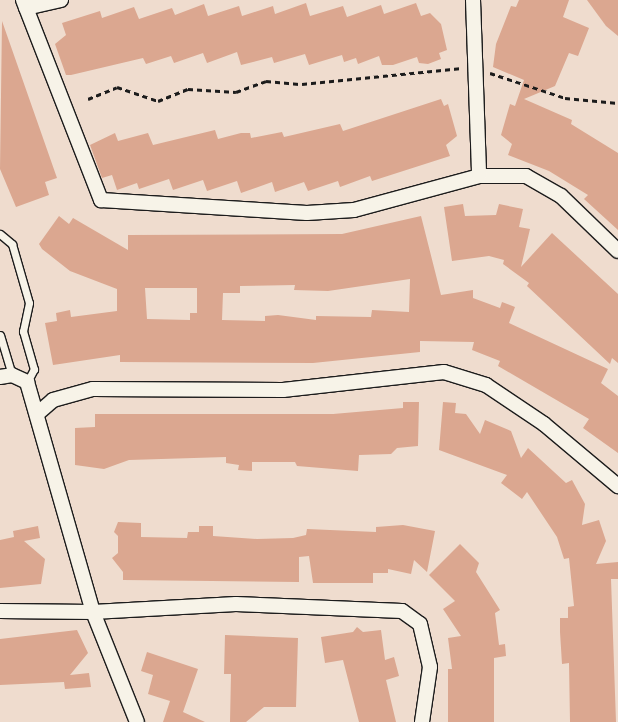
<!DOCTYPE html>
<html>
<head>
<meta charset="utf-8">
<style>
  body { margin:0 }
  #map { position:relative; width:618px; height:722px; overflow:hidden; background:#efdcce; font-family:Kalam,sans-serif }
  div>[style] { position:absolute }
  [style*='--x'] { left:calc(var(--x)*1px); top:calc(var(--y)*1px); width:calc(var(--w)*1px); rotate:calc(var(--a)*1deg) }
  .building>* { inset:0; background:#dba790 }
  .path>* { height:3px; margin-top:-1.5px; transform-origin:0; background:repeating-linear-gradient(90deg,#1c1c1c 0 5px,transparent 0 9px) }
  .roads { filter:drop-shadow(1px 0 #1c1c1c) drop-shadow(-1px 0 #1c1c1c) drop-shadow(0 1px #1c1c1c) drop-shadow(0 -1px #1c1c1c) }
  .lane>* { height:7px; margin:-3.5px; padding:0 3.5px; transform-origin:3.5px; border-radius:3.5px; background:#f7f3e8 }
  .street>* { height:14px; margin:-7px; padding:0 7px; transform-origin:7px; border-radius:7px; background:#f7f3e8 }
  span { translate:-50% -50%; white-space:nowrap; text-align:center; line-height:1.15; -webkit-text-stroke:4px #f7f3e8; paint-order:stroke }
</style>
</head>
<body>
<div id="map">
  <div class="building">
    <i style="clip-path:polygon(519px 0,569px 0,563px 17px,589px 28px,578px 56px,569px 53px,555px 86px,524px 99px,572px 120px,571px 124px,618px 153px,618px 230px,584px 199px,588px 195px,549px 171px,508px 155px,512px 144px,501px 135px,510px 104px,515px 106px,524px 80px,493px 67px,496px 44px,511px 6px,516px 7px)"></i>
    <i style="clip-path:polygon(587px 0,618px 0,618px 36px,606px 26px)"></i>
    <i style="clip-path:polygon(306px 3px,310px 16px,343px 6px,347px 17px,381px 5px,384px 14px,416px 3px,421px 16px,430px 13px,441px 24px,447px 50px,439px 53px,441px 59px,428px 64px,419px 63px,417px 57px,393px 65px,382px 65px,379px 56px,358px 64px,356px 58px,344px 62px,342px 55px,309px 65px,305px 54px,274px 63px,272px 57px,241px 65px,237px 52px,207px 63px,203px 53px,174px 63px,171px 56px,146px 64px,143px 58px,71px 75px,66px 75px,55px 44px,66px 35px,62px 23px,100px 11px,102px 18px,134px 7px,139px 19px,172px 8px,175px 15px,204px 4px,208px 16px,239px 6px,242px 16px,273px 6px,275px 14px)"></i>
    <i style="clip-path:polygon(2px 21px,57px 178px,45px 182px,49px 195px,16px 207px,0 169px)"></i>
    <i style="clip-path:polygon(441px 99px,444px 106px,448px 104px,457px 136px,446px 145px,450px 156px,372px 181px,370px 176px,340px 187px,338px 181px,308px 191px,304px 182px,275px 192px,272px 182px,241px 193px,237px 181px,207px 191px,203px 180px,173px 190px,169px 179px,139px 189px,137px 183px,117px 190px,112px 175px,102px 178px,90px 145px,115px 133px,118px 141px,148px 133px,153px 145px,215px 130px,218px 139px,241px 133px,250px 133px,251px 138px,282px 132px,284px 137px,340px 124px,343px 131px)"></i>
    <i style="clip-path:polygon(463px 204px,465px 216px,496px 215px,499px 204px,523px 209px,519px 227px,530px 229px,521px 267px,552px 233px,618px 294px,618px 363px,612px 358px,610px 364px,527px 286px,529px 283px,503px 264px,504px 260px,489px 256px,452px 261px,444px 207px)"></i>
    <i style="clip-path:polygon(evenodd,59px 216px,69px 224px,73px 218px,128px 250px,128px 235px,342px 234px,421px 216px,441px 295px,473px 290px,473px 298px,500px 308px,502px 302px,515px 307px,509px 323px,608px 369px,601px 383px,618px 396px,618px 453px,583px 428px,589px 419px,498px 366px,500px 361px,472px 350px,474px 342px,420px 341px,420px 352px,313px 363px,120px 362px,120px 355px,53px 365px,45px 323px,57px 321px,56px 313px,70px 310px,71px 317px,117px 311px,117px 289px,70px 271px,42px 249px,39px 244px,59px 216px,410px 279px,409px 312px,372px 310px,371px 317px,316px 316px,316px 320px,278px 315px,265px 316px,265px 321px,222px 320px,223px 293px,240px 293px,240px 286px,295px 285px,294px 290px,328px 291px,410px 279px,59px 216px,145px 288px,197px 288px,197px 313px,190px 313px,190px 320px,147px 319px,145px 288px)"></i>
    <i style="clip-path:polygon(403px 402px,419px 402px,418px 446px,397px 448px,391px 454px,359px 455px,358px 471px,297px 466px,295px 462px,252px 462px,252px 471px,238px 470px,239px 465px,226px 463px,226px 457px,129px 460px,104px 469px,75px 465px,75px 428px,95px 427px,95px 414px,333px 414px,403px 408px)"></i>
    <i style="clip-path:polygon(443px 402px,456px 403px,455px 413px,466px 414px,480px 434px,485px 420px,511px 431px,521px 458px,528px 448px,566px 483px,572px 480px,585px 504px,582px 525px,599px 520px,606px 541px,596px 564px,618px 562px,618px 579px,611px 579px,616px 722px,570px 722px,569px 663px,562px 664px,560px 632px,560px 618px,568px 618px,568px 607px,574px 606px,569px 558px,564px 559px,557px 537px,527px 492px,522px 499px,501px 483px,507px 475px,439px 450px)"></i>
    <i style="clip-path:polygon(118px 522px,141px 523px,141px 537px,187px 538px,188px 532px,199px 532px,199px 526px,213px 526px,213px 536px,257px 539px,293px 538px,306px 535px,307px 529px,376px 532px,376px 527px,403px 525px,435px 531px,427px 572px,414px 560px,411px 574px,388px 569px,388px 573px,373px 573px,373px 583px,313px 583px,309px 556px,299px 557px,299px 582px,123px 580px,123px 572px,112px 558px,118px 553px,118px 536px,114px 532px)"></i>
    <i style="clip-path:polygon(38px 526px,40px 538px,24px 541px,45px 559px,41px 584px,0 588px,0 540px,14px 537px,13px 531px)"></i>
    <i style="clip-path:polygon(460px 544px,479px 563px,476px 572px,500px 610px,495px 613px,499px 645px,505px 644px,506px 656px,494px 658px,494px 722px,448px 722px,448px 669px,452px 669px,448px 638px,461px 636px,443px 609px,455px 601px,429px 575px)"></i>
    <i style="clip-path:polygon(357px 627px,363px 632px,381px 630px,385px 660px,394px 657px,399px 676px,386px 680px,396px 722px,359px 722px,343px 660px,325px 663px,321px 637px,353px 632px)"></i>
    <i style="clip-path:polygon(77px 630px,88px 653px,70px 675px,89px 673px,91px 687px,65px 689px,64px 682px,0 685px,0 639px)"></i>
    <i style="clip-path:polygon(225px 635px,298px 638px,296px 707px,264px 707px,246px 722px,230px 722px,231px 674px,224px 674px)"></i>
    <i style="clip-path:polygon(147px 652px,198px 669px,183px 712px,205px 722px,163px 722px,170px 701px,148px 694px,153px 675px,141px 671px)"></i>
  </div>
  <div class="path">
    <i style="--x:490;--y:73;--w:79;--a:18.4"></i>
    <i style="--x:565;--y:98;--w:53;--a:5.4"></i>
    <i style="--x:88;--y:99;--w:31;--a:-22"></i>
    <i style="--x:117;--y:87;--w:43;--a:18.9"></i>
    <i style="--x:158;--y:101;--w:32;--a:-22"></i>
    <i style="--x:188;--y:89;--w:48;--a:3.6"></i>
    <i style="--x:236;--y:92;--w:32;--a:-20"></i>
    <i style="--x:266;--y:81;--w:36;--a:5"></i>
    <i style="--x:302;--y:84;--w:161;--a:-5.7"></i>
  </div>
  <div class="roads">
    <div class="lane">
      <i style="--x:0;--y:234;--w:16;--a:40"></i>
      <i style="--x:12;--y:244;--w:61;--a:73.9"></i>
      <i style="--x:29;--y:303;--w:29;--a:102"></i>
      <i style="--x:23;--y:331;--w:40;--a:74"></i>
      <i style="--x:34;--y:369;--w:15;--a:118"></i>
      <i style="--x:0;--y:335;--w:42;--a:73.3"></i>
    </div>
    <div class="street">
      <i style="--x:23;--y:0;--w:215;--a:68.7"></i>
      <i style="--x:101;--y:200;--w:206;--a:3.6"></i>
      <i style="--x:307;--y:213;--w:47;--a:-3.7"></i>
      <i style="--x:354;--y:210;--w:130;--a:-15.2"></i>
      <i style="--x:479;--y:176;--w:47;--a:0"></i>
      <i style="--x:526;--y:176;--w:40;--a:29.7"></i>
      <i style="--x:561;--y:196;--w:79;--a:44"></i>
      <i style="--x:473;--y:0;--w:176;--a:88"></i>
      <i style="--x:26;--y:8;--w:36;--a:-13"></i>
      <i style="--x:0;--y:377;--w:12;--a:-9"></i>
      <i style="--x:12;--y:375;--w:17;--a:25"></i>
      <i style="--x:27;--y:382;--w:239;--a:74"></i>
      <i style="--x:93;--y:612;--w:118;--a:68.2"></i>
      <i style="--x:37;--y:414;--w:21;--a:-41"></i>
      <i style="--x:53;--y:400;--w:41;--a:-15.4"></i>
      <i style="--x:93;--y:389;--w:190;--a:0.3"></i>
      <i style="--x:283;--y:390;--w:162;--a:-6.4"></i>
      <i style="--x:444;--y:372;--w:44;--a:17.2"></i>
      <i style="--x:486;--y:385;--w:70;--a:33.9"></i>
      <i style="--x:544;--y:424;--w:97;--a:40"></i>
      <i style="--x:0;--y:611;--w:93;--a:0.6"></i>
      <i style="--x:93;--y:612;--w:143;--a:-3.2"></i>
      <i style="--x:236;--y:604;--w:166;--a:2.4"></i>
      <i style="--x:402;--y:611;--w:22;--a:36"></i>
      <i style="--x:420;--y:624;--w:44;--a:76.9"></i>
      <i style="--x:430;--y:667;--w:56;--a:98.3"></i>
    </div>
  </div>
</div>
</body>
</html>
